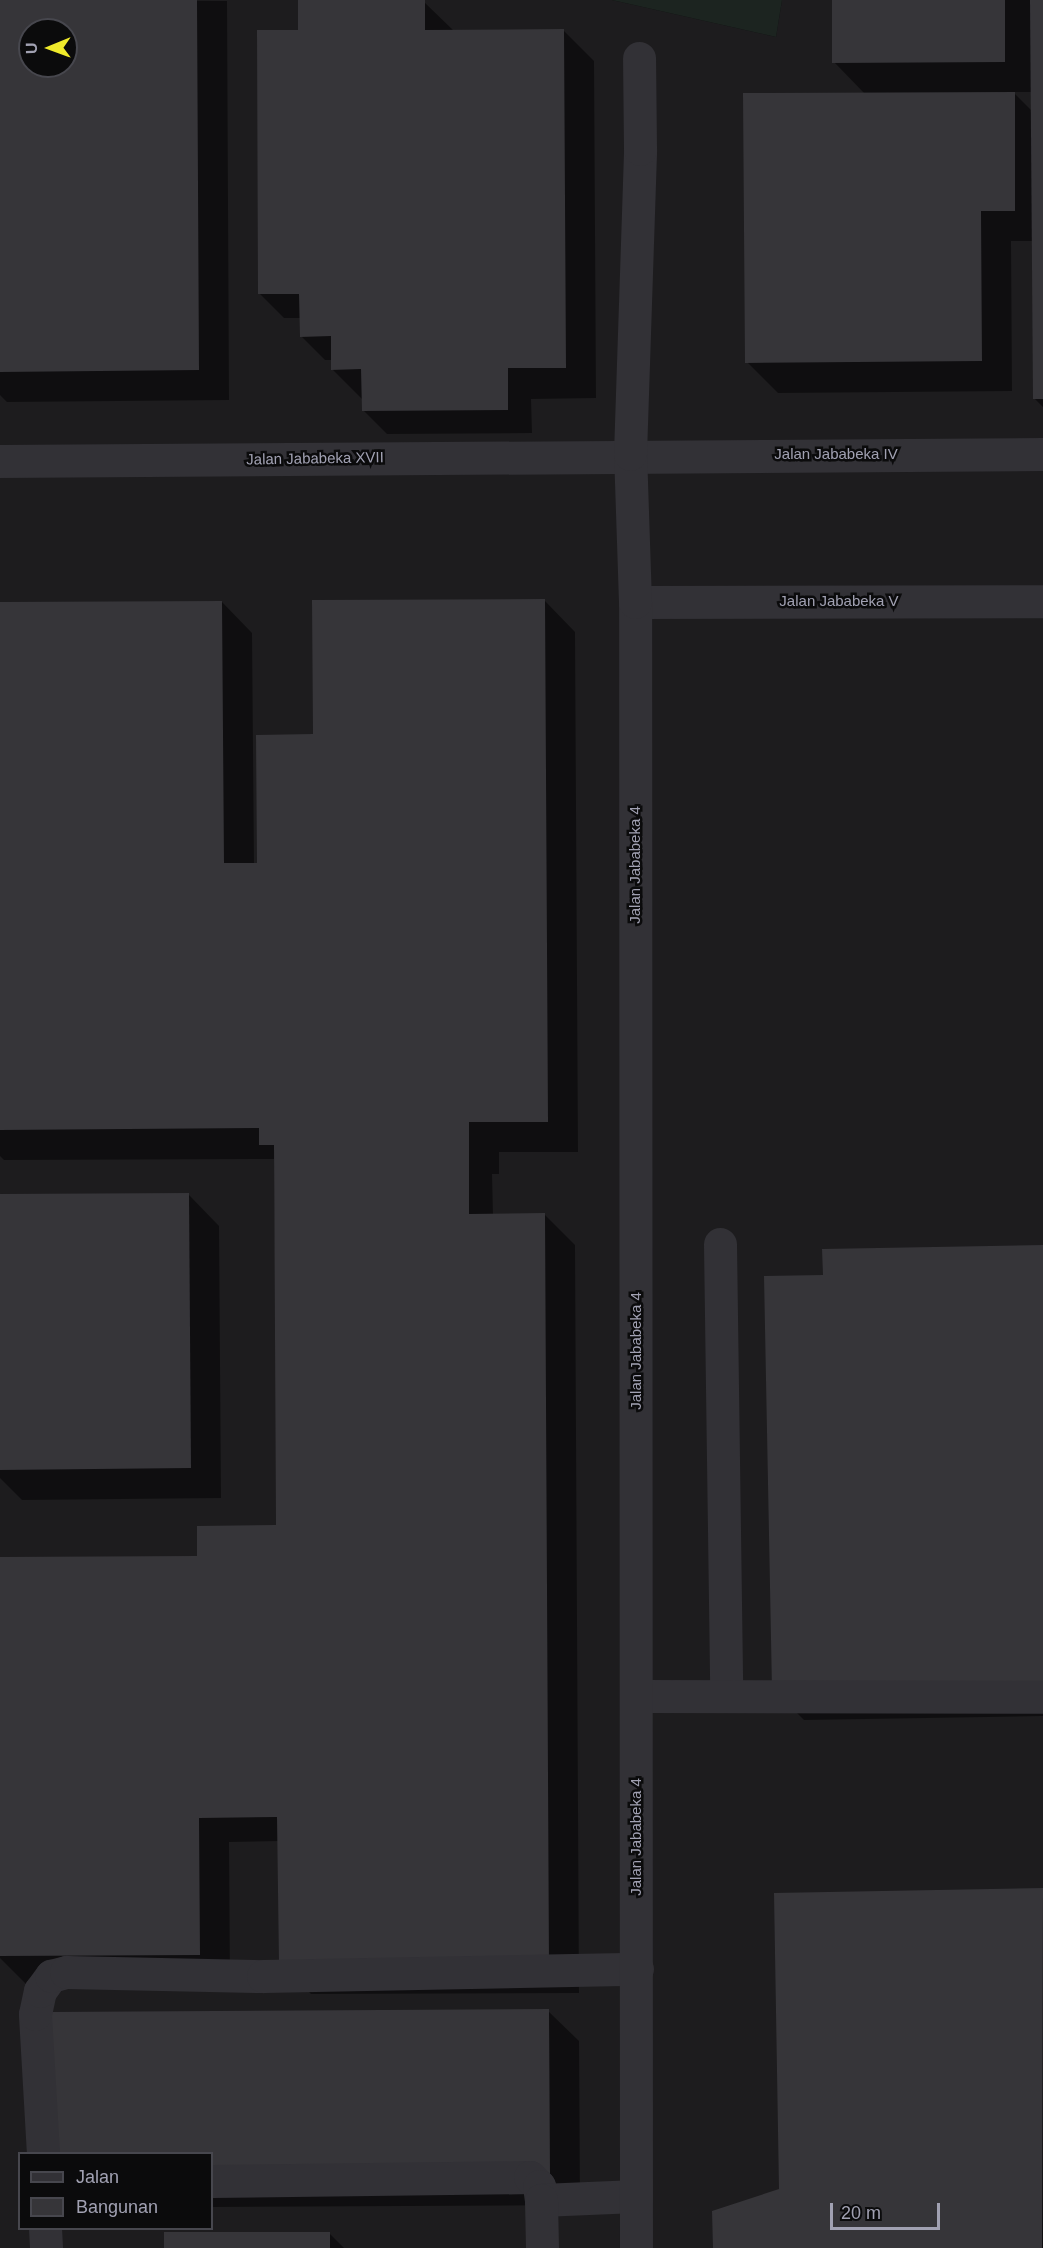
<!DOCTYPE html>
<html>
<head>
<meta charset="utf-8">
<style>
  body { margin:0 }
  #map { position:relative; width:1043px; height:2248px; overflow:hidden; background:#101011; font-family:Arial,sans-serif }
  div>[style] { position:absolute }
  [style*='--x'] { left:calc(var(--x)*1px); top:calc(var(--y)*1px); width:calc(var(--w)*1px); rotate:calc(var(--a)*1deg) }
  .built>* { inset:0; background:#1d1c1e }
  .green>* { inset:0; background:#1c2420 }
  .shadow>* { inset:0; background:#0007 }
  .building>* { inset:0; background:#363539 }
  .minor>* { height:33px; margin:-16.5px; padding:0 16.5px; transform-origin:16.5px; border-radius:16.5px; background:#323136 }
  span { translate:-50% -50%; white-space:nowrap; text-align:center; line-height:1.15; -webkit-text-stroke:5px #0b0b0c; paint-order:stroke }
  .street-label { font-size:15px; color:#a1a1b2 }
  .legend { position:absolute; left:18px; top:2152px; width:195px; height:78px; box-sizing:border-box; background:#0b0b0c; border:2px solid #47474e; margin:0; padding:8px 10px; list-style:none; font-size:18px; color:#a1a1b2 }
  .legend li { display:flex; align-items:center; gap:12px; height:30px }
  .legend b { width:30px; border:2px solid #47474e }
  .north { position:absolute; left:18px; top:18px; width:60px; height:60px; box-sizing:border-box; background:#0b0b0c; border:2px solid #47474e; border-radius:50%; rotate:269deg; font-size:16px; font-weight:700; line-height:24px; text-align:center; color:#a1a1b2 }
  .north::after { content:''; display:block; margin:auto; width:21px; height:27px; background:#efea2b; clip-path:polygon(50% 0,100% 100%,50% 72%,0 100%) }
  .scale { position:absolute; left:830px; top:2203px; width:110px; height:27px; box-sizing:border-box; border:3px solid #a1a1b2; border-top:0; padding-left:8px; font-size:18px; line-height:21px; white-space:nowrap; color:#a1a1b2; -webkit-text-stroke:4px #0b0b0c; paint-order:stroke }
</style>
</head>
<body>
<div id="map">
  <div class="built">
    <i style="clip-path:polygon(evenodd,0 0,612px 0,776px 37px,782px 0,1043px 0,1043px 2248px,0 2248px,0 0,30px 30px,66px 30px,66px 66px,30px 66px,30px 30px,0 0,20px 2154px,212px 2154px,212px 2228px,20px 2228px,20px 2154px)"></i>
  </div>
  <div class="green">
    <i style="clip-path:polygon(612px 0,782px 0,776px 37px)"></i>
  </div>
  <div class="shadow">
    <i style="clip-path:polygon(evenodd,0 0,227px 1px,229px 400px,7px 402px,0 395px,0 0,30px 30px,66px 30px,66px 66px,30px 66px,30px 30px)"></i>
    <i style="clip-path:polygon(299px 0,424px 2px,454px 31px,563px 30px,594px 61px,596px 398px,531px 399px,532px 433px,387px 434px,363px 410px,363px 400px,332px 369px,332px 360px,325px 360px,301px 336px,301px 318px,284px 318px,260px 294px,299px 31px)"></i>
    <i style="clip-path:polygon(evenodd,833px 0,1043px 0,1043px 407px,1034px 398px,1033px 241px,1011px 241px,1012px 391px,778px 393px,747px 362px,865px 94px,834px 62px,833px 0,1013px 92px,1032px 92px,1032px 111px,1013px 92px)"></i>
    <i style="clip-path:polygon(545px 601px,575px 632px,578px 1152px,499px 1152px,499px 1174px,492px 1174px,493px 1215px,544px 1214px,575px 1245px,579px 1993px,311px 1994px,280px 1963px,280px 1841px,229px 1842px,230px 1985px,28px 1986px,0 1958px,0 1558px,196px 1557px,278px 1529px,274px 1159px,4px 1160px,0 1156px,0 604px,222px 602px,252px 633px,254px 864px,259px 864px,314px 736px)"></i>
    <i style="clip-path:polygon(189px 1195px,219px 1226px,221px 1498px,22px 1500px,0 1478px,0 1196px)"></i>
    <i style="clip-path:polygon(1043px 1247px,1043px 1716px,804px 1720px,773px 1689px,824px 1277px)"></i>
    <i style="clip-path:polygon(1043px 1889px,1043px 2248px,714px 2248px,781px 2190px,775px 1894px)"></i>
    <i style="clip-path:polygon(548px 2011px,579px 2041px,580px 2205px,212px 2207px,212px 2154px)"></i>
    <i style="clip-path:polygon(329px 2233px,344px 2248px,166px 2248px)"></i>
  </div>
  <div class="building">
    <i style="clip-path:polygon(evenodd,0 0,197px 0,199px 370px,0 372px,0 0,30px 30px,66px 30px,66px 66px,30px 66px,30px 30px)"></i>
    <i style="clip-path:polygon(298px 0,425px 0,425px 30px,564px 29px,566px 368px,508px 368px,508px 410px,362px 411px,361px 369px,331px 370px,331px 336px,300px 337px,299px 294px,258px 294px,257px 30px,298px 30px)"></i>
    <i style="clip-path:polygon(832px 0,1005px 0,1005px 62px,832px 63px)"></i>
    <i style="clip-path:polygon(1030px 0,1043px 0,1043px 399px,1033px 399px)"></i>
    <i style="clip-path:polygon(1015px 92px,1015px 211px,981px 211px,982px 361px,745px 363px,743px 93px)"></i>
    <i style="clip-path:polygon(545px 599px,548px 1122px,469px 1122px,469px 1214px,545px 1213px,549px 1963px,279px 1964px,277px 1817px,199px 1818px,200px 1955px,0 1956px,0 1557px,197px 1556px,197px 1526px,276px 1525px,274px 1145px,259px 1145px,259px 1128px,0 1130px,0 602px,222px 601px,224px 863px,257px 863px,256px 735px,313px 734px,312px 600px)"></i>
    <i style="clip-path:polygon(189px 1193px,191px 1468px,0 1470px,0 1194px)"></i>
    <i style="clip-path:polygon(1043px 1245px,1043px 1685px,772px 1690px,764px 1276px,823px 1275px,822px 1249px)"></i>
    <i style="clip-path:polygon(1043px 1888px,1042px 2248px,713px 2248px,712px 2211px,779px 2189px,774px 1893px)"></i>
    <i style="clip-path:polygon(549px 2009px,550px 2175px,212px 2177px,212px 2154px,51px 2154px,51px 2012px)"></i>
    <i style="clip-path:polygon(164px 2232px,330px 2232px,330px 2248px,164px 2248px)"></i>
  </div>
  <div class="minor">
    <i style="--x:0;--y:461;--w:1043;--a:-0.38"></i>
    <i style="--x:635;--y:602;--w:408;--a:-0.1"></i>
    <i style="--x:720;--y:1244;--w:452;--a:89.2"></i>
    <i style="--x:636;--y:1696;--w:407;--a:0.1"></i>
    <i style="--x:43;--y:2154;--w:140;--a:-93.3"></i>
    <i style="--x:35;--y:2014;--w:24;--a:-78"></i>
    <i style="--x:40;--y:1991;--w:19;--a:-54"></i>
    <i style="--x:51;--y:1976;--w:16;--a:-15"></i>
    <i style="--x:66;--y:1972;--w:197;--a:1.2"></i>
    <i style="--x:263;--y:1976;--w:374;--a:-1.1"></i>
    <i style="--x:212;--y:2181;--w:318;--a:-0.7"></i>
    <i style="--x:530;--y:2177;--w:13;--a:45"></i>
    <i style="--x:539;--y:2186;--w:14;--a:82"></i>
    <i style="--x:541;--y:2200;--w:95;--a:-2.4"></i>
    <i style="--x:541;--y:2200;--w:48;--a:88.8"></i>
    <i style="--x:45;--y:2228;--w:20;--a:87"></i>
    <i style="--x:636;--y:2248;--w:1646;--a:-90.03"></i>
    <i style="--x:635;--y:602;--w:148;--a:-91.9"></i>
    <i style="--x:630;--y:454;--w:305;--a:-88.1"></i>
    <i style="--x:640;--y:149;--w:91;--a:-90.6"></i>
  </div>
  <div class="street-label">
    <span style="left:836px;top:454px">Jalan Jababeka IV</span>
    <span style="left:315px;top:458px;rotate:-1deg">Jalan Jababeka XVII</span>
    <span style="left:839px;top:601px">Jalan Jababeka V</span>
    <span style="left:635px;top:865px;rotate:-90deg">Jalan Jababeka 4</span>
    <span style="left:636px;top:1351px;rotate:-90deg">Jalan Jababeka 4</span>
    <span style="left:636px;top:1837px;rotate:-90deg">Jalan Jababeka 4</span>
  </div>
  <ul class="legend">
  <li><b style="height:8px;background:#323136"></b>Jalan</li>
  <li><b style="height:16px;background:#363539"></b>Bangunan</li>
  </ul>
  <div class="north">U</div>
  <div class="scale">20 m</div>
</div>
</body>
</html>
